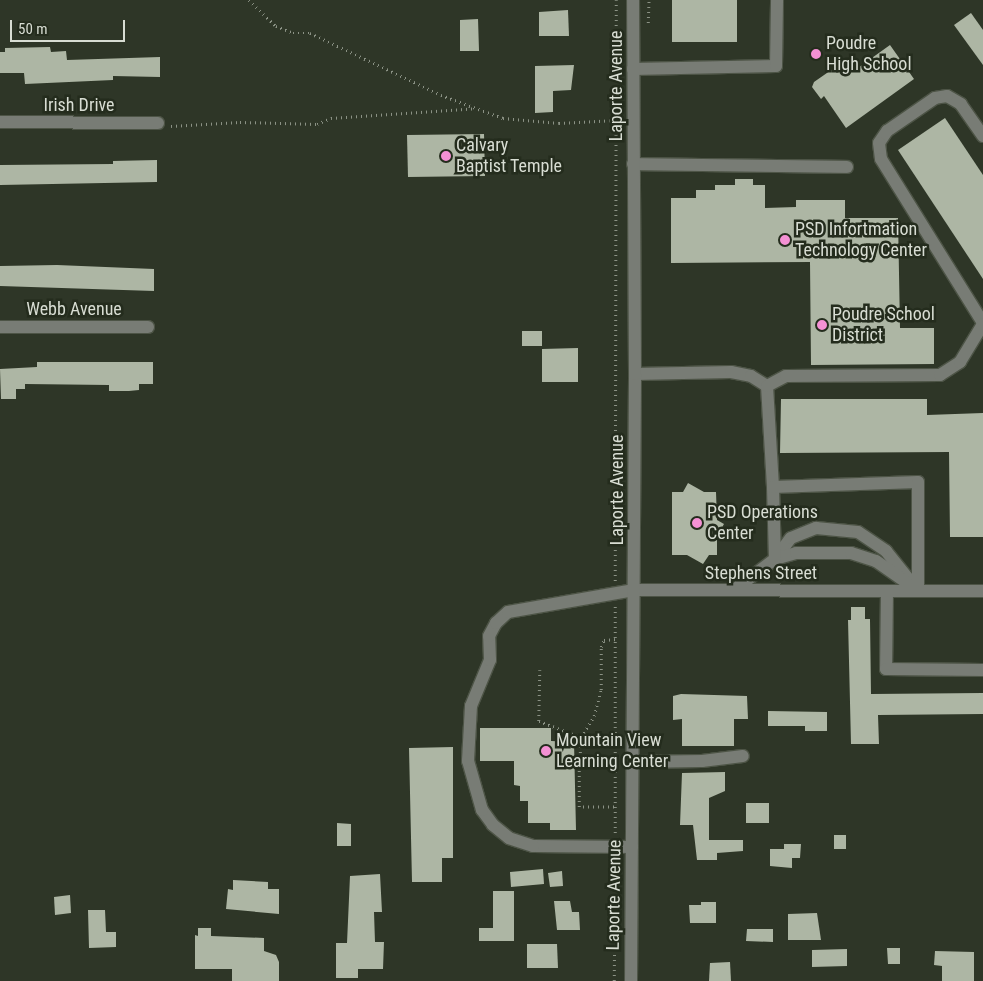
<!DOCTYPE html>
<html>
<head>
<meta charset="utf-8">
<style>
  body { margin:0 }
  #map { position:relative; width:983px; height:981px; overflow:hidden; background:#2e3627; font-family:"Roboto Condensed",sans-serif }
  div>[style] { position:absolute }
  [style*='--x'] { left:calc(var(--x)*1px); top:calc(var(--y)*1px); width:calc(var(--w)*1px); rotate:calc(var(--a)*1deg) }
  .building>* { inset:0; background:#adb6a4 }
  .path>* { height:2.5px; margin-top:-1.25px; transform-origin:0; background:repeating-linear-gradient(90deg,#8b9285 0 1px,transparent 0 5px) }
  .roads { filter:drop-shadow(1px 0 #4d5446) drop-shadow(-1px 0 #4d5446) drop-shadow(0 1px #4d5446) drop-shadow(0 -1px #4d5446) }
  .minor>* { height:12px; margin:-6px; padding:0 6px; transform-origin:6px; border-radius:6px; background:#787c75 }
  .dots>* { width:14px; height:14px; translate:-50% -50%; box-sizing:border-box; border:2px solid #242c1d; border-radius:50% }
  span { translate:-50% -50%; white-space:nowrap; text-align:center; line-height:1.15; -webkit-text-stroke:5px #242c1d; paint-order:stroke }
  .poi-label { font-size:18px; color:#d8ddd3 }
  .left { translate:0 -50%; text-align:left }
  .street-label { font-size:18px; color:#d8ddd3 }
  .scale { position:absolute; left:10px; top:20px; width:115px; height:22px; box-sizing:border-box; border:2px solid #d8ddd3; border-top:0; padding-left:6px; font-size:15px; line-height:18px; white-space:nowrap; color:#d8ddd3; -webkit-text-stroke:4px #242c1d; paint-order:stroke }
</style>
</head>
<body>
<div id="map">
  <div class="building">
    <i style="clip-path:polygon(672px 0,737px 0,737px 42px,672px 42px)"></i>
    <i style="clip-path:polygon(568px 10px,569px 36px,539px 36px,539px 12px)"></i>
    <i style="clip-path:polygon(971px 13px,983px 30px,983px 65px,954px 25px)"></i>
    <i style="clip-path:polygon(478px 19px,479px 51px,460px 51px,460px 20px)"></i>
    <i style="clip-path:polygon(890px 45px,914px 79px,846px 128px,824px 96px,821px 99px,812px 87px,814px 82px,847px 59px,855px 70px)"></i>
    <i style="clip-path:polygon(50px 47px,51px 52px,66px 51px,67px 60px,160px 57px,160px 77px,113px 76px,113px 80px,25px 84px,24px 73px,0 73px,0 52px,5px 52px,5px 48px)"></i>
    <i style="clip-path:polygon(574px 65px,571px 90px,553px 91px,553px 112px,535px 113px,535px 66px)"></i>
    <i style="clip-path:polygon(945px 118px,983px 175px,983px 279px,898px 150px)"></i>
    <i style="clip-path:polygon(484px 134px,485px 176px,408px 177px,407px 135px)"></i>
    <i style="clip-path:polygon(157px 160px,157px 182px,0 185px,0 165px,113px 164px,113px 161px)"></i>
    <i style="clip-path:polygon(735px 179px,753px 179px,753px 185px,765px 185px,765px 208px,796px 207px,796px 200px,845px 200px,845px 218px,898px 218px,900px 328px,934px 328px,934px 364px,811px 365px,810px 262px,671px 263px,671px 198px,696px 198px,696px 190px,715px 190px,715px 185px,735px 185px)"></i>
    <i style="clip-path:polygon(57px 265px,154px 269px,154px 291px,0 286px,0 266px)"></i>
    <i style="clip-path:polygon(522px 331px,542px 331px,542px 346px,522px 346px)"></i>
    <i style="clip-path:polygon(578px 348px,578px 382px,542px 382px,542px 349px)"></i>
    <i style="clip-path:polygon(37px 362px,153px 362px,153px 384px,139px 384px,139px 390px,129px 391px,109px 391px,109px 385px,25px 384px,25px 389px,16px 389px,16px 399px,1px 399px,0 369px,37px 367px)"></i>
    <i style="clip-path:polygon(781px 399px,927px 399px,927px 415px,983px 413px,983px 537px,950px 537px,949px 452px,780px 453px)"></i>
    <i style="clip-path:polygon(688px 483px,704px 492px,716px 492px,717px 520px,724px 524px,717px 536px,717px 555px,709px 555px,703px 564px,687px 555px,672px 555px,672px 492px,683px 492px)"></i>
    <i style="clip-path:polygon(851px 607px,865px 607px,865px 619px,870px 619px,871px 694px,983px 693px,983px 714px,878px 715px,879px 744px,851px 744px,848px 620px,851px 620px)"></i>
    <i style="clip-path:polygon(681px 694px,747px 696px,748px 719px,734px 719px,734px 746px,682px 746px,682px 719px,673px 720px,673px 696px)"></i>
    <i style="clip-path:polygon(768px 711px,827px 712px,827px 731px,805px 731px,805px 726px,768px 726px)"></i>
    <i style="clip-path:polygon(480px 728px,551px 728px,551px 741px,574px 742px,576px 830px,550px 830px,550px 823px,528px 823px,528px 801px,520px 801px,520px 786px,514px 785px,514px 761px,480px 761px)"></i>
    <i style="clip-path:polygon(453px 747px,453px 858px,442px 858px,442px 882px,412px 882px,409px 748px)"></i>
    <i style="clip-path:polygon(725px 772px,725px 791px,709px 798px,709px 840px,743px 840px,743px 851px,717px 853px,717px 860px,697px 860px,693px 825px,680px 825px,682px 773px)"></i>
    <i style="clip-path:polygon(746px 803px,769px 803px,769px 823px,746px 823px)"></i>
    <i style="clip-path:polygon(337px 823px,351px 824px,351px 846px,337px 846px)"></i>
    <i style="clip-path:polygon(834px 835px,846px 835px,846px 849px,834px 849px)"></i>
    <i style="clip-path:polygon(784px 844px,801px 844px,800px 858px,792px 858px,792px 868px,770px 866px,770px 849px,784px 849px)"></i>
    <i style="clip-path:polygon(543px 869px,544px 884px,511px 887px,510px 872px)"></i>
    <i style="clip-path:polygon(562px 871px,563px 886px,550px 887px,548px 873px)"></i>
    <i style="clip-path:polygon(380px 874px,382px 912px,374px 912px,375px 942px,384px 942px,383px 969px,358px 969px,358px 978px,336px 978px,336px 943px,347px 943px,350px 876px)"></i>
    <i style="clip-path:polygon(233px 880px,268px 882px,268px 889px,279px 889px,279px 914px,226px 909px,228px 889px,233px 890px)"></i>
    <i style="clip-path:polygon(493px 891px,514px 891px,514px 941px,479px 941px,479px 928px,493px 928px)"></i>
    <i style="clip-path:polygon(70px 895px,71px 913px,55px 915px,54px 897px)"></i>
    <i style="clip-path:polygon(554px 901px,570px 901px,572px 912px,579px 912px,580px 930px,557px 930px)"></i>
    <i style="clip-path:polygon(701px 902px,716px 902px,716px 923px,690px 923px,689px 905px,701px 905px)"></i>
    <i style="clip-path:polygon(88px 910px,105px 910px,106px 932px,116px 932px,116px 947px,89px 948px)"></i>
    <i style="clip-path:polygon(817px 913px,821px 940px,788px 940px,788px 914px)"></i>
    <i style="clip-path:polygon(198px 928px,211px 928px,211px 936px,264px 938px,264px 951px,276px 955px,279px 962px,279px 981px,232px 981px,232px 969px,195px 969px,195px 935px,198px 936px)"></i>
    <i style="clip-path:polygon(747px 929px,773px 929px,773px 942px,746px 941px)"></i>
    <i style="clip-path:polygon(527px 944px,557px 944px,558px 968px,527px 968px)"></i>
    <i style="clip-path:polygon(887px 948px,900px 948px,900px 964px,888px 964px)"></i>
    <i style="clip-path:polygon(847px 949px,847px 966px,812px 967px,812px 950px)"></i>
    <i style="clip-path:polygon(935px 951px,974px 952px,974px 981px,942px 981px,942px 966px,934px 965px)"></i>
    <i style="clip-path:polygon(730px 962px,731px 981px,709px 981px,710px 963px)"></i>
  </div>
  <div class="path">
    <i style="--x:249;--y:0;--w:37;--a:44"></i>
    <i style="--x:276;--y:26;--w:18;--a:22"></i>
    <i style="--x:293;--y:33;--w:17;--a:0"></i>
    <i style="--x:310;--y:33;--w:145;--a:25.3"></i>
    <i style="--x:441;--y:95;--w:66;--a:20.4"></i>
    <i style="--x:503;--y:118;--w:56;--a:5.1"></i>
    <i style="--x:559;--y:123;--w:58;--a:-3"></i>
    <i style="--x:648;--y:23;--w:23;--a:-88"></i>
    <i style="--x:171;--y:126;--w:69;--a:-3.3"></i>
    <i style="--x:240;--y:122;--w:77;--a:1.5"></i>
    <i style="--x:317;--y:124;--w:15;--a:-23"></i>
    <i style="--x:331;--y:118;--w:145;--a:-3.9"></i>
    <i style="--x:615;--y:581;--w:581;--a:-89.9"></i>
    <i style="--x:540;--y:670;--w:51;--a:91.1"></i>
    <i style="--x:539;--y:721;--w:45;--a:20.9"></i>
    <i style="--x:614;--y:807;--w:35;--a:180"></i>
    <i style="--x:579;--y:807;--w:39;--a:-90"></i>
    <i style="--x:579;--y:768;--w:31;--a:-86"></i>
    <i style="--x:581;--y:737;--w:25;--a:-58"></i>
    <i style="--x:594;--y:716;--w:27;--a:-75"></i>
    <i style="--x:601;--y:690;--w:43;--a:-90"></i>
    <i style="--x:601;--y:647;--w:8;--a:-67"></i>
    <i style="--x:604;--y:640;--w:13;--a:-4"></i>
    <i style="--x:615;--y:833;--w:227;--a:-90"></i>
    <i style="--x:614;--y:981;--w:122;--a:-89.5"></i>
  </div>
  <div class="roads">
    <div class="minor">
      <i style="--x:633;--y:69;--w:143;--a:-1.2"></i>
      <i style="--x:776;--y:66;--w:66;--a:-89.1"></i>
      <i style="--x:0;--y:122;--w:158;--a:0.4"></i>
      <i style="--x:983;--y:136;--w:39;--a:-125"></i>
      <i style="--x:961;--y:104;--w:16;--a:-150"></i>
      <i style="--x:947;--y:96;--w:12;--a:171"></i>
      <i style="--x:935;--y:98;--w:58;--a:145.5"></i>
      <i style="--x:887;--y:131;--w:14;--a:124"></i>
      <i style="--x:879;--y:143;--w:16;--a:83"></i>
      <i style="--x:881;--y:159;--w:193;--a:58.1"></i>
      <i style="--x:633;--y:164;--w:214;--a:0.8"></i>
      <i style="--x:0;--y:327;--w:148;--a:0"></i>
      <i style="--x:635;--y:374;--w:96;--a:-1.2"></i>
      <i style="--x:731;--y:372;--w:20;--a:11"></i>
      <i style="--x:751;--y:376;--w:19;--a:32"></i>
      <i style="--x:767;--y:386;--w:101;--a:86.6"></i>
      <i style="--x:767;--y:386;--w:21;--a:-28"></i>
      <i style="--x:786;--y:376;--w:154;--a:-0.4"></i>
      <i style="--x:940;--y:375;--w:24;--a:-33"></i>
      <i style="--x:960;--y:362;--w:44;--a:-58.8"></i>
      <i style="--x:775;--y:559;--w:26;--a:-53"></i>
      <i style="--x:791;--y:538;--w:27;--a:-22"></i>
      <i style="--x:816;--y:528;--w:42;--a:5.4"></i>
      <i style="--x:858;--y:532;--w:34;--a:34"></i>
      <i style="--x:886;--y:551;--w:51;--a:51.3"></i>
      <i style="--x:775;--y:559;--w:22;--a:-16"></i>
      <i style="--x:796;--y:553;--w:55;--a:0"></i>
      <i style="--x:851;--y:553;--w:26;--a:18"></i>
      <i style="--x:876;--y:561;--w:37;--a:35"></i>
      <i style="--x:734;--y:590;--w:51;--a:-37.1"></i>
      <i style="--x:775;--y:559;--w:72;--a:-91.6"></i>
      <i style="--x:773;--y:487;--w:145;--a:-2"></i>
      <i style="--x:918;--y:482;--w:109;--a:90"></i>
      <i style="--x:887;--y:591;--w:78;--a:90.7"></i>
      <i style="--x:886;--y:669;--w:97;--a:0.6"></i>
      <i style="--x:634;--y:762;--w:68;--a:-0.8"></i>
      <i style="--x:702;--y:761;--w:41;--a:-7"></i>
      <i style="--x:632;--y:847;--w:99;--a:-179.4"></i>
      <i style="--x:533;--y:846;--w:25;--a:-162"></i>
      <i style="--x:509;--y:838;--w:21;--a:-141"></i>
      <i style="--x:493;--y:825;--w:19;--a:-126"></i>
      <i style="--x:482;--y:810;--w:51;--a:-105.9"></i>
      <i style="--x:468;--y:761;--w:55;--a:-86.9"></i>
      <i style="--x:471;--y:706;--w:50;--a:-67.6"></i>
      <i style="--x:490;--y:660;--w:24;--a:-92"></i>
      <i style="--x:489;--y:636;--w:15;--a:-62"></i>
      <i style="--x:496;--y:623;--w:16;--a:-43"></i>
      <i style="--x:508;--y:612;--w:128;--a:-9.9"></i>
      <i style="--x:634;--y:590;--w:349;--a:0.2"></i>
      <i style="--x:631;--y:981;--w:607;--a:-89.62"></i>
      <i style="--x:635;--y:374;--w:374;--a:-90.3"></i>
    </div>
  </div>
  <div class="dots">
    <i style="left:816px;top:54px;background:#f491d4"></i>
    <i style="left:446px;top:156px;background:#f491d4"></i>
    <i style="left:785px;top:240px;background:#f491d4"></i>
    <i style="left:822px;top:325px;background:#f491d4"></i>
    <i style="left:697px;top:523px;background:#f491d4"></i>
    <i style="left:546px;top:751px;background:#f491d4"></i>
  </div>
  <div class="poi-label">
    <span class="left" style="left:826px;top:54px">Poudre<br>High School</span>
    <span class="left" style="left:456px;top:156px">Calvary<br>Baptist Temple</span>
    <span class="left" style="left:795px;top:240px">PSD Infortmation<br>Technology Center</span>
    <span class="left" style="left:832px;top:325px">Poudre School<br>District</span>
    <span class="left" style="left:707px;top:523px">PSD Operations<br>Center</span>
    <span class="left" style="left:556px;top:751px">Mountain View<br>Learning Center</span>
  </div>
  <div class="street-label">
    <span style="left:616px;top:86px;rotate:-90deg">Laporte Avenue</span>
    <span style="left:79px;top:105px">Irish Drive</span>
    <span style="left:74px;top:309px">Webb Avenue</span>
    <span style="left:617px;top:490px;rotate:-90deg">Laporte Avenue</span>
    <span style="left:761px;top:573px">Stephens Street</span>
    <span style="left:614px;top:895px;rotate:-89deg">Laporte Avenue</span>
  </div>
  <div class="scale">50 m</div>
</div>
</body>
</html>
